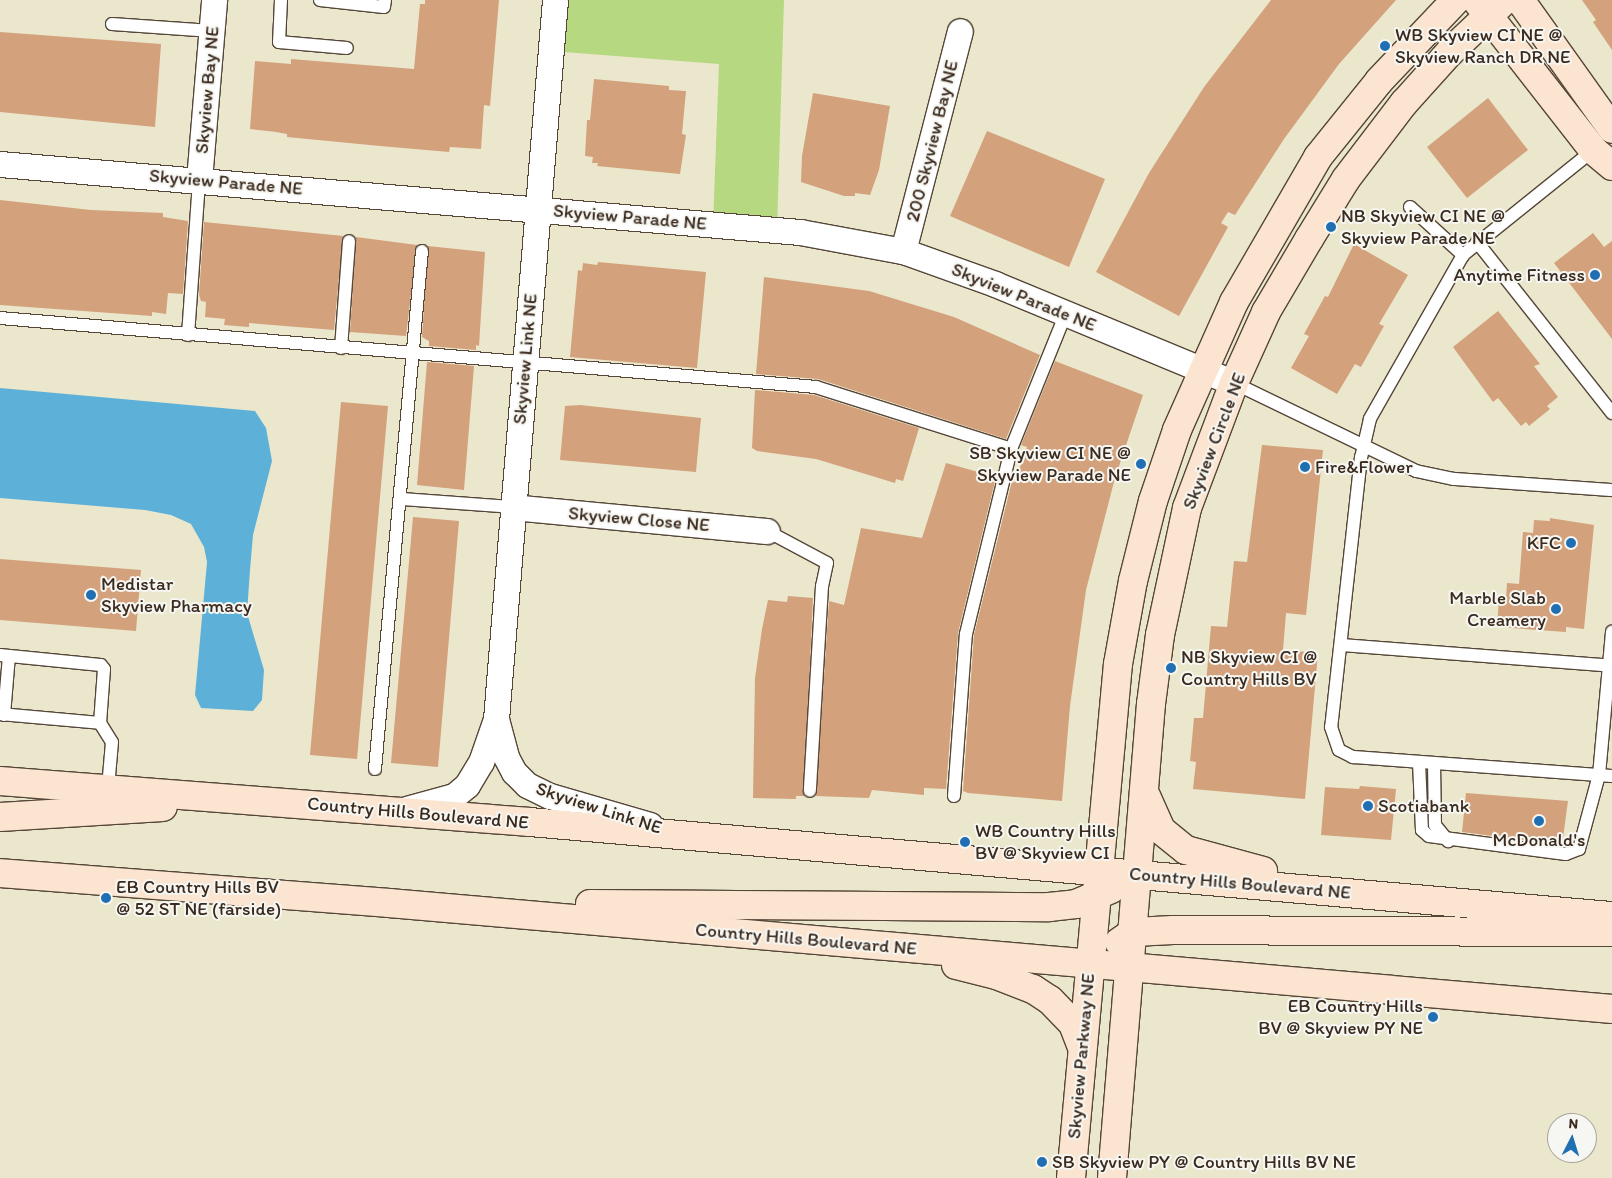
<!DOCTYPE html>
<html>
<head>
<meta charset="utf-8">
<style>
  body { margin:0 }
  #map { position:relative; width:1612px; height:1178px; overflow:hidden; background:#ebe7cd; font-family:Itim,sans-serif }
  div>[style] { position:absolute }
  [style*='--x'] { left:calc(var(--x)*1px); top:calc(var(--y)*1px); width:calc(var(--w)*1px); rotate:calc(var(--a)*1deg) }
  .green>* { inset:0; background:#b6d880 }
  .water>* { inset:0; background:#5db1d9 }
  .building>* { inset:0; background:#d3a17c }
  .roads { filter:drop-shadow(1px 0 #554638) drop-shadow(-1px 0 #554638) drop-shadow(0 1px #554638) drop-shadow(0 -1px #554638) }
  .lane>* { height:12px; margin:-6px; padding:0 6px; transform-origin:6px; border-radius:6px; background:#fff }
  .street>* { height:25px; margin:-12.5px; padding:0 12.5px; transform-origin:12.5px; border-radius:12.5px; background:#fff }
  .secondary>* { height:28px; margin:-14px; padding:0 14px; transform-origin:14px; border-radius:14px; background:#fce5d0 }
  .dots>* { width:14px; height:14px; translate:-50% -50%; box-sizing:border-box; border:2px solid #f6f6f2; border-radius:50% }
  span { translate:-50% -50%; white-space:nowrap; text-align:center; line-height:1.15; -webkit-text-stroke:4px #f6f6f2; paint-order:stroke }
  .poi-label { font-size:19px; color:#3b2a1e }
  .left { translate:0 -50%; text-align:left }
  .right { translate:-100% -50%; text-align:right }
  .street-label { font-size:19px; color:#3b2a1e }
  .north { position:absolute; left:1547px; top:1113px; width:50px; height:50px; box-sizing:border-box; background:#f6f6f2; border:1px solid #aba49d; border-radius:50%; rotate:5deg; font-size:14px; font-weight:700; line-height:20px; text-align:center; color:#3b2a1e }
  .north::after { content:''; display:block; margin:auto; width:18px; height:22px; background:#1f6fb2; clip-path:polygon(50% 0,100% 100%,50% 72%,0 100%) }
</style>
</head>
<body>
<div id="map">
  <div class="green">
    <i style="clip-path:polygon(555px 0,784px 0,777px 230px,713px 225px,719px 64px,551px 51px)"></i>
  </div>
  <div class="water">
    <i style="clip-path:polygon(0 388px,255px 411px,266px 428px,272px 461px,253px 535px,250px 570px,247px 613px,264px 670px,262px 700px,253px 711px,201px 708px,195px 695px,207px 562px,204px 547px,191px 524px,171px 515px,145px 510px,0 498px)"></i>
  </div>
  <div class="building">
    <i style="clip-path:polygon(425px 0,499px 0,490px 106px,484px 105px,481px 149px,450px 147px,449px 152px,380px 146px,287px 137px,287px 134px,276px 132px,250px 129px,255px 61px,291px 64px,291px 59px,414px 69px,420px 4px,425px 4px)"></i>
    <i style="clip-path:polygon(1271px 0,1396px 0,1339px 64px,1284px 139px,1235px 215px,1228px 212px,1221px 223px,1228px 227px,1179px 316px,1096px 272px,1149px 173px,1204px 87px)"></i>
    <i style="clip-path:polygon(1582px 0,1612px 0,1612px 50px,1593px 22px,1596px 20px)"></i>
    <i style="clip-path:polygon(0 32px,161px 44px,155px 127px,0 112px)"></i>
    <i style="clip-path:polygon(594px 79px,669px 86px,669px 90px,686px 91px,682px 134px,686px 135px,680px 174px,597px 166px,598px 163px,592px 163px,593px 157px,585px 156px,587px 120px,590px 120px)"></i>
    <i style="clip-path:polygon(813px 93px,890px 106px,879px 170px,870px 195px,855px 193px,855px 196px,844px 196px,801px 182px,802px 156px)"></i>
    <i style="clip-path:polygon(1488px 98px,1528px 150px,1467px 198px,1427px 147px)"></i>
    <i style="clip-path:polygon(987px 131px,1105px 179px,1069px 267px,950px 216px)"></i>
    <i style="clip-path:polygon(0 200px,91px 210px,163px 213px,163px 217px,188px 221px,183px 294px,168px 293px,166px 314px,152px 312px,152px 316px,0 305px)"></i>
    <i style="clip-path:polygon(204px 222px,343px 236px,334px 330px,249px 323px,249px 327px,224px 325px,225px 319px,205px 317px,206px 302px,201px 301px,199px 295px)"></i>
    <i style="clip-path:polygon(1593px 233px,1604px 247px,1612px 241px,1612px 339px,1554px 263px)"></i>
    <i style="clip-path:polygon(356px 237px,417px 245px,406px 336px,350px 332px)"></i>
    <i style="clip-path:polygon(1354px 244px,1408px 275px,1379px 324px,1384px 326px,1361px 367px,1355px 364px,1337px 394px,1291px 368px,1309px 336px,1304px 334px,1325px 296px,1328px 297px)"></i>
    <i style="clip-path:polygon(428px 246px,485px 252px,479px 346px,476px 345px,476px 350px,429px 346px,429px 341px,422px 337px)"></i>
    <i style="clip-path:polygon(598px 262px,706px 272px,697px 368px,570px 357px,578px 270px,582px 271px,583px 263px,597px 265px)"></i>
    <i style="clip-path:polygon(764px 277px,869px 291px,954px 317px,1040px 355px,1006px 439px,818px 379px,756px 374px)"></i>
    <i style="clip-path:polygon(1498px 311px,1540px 364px,1534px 366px,1558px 397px,1547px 406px,1550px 409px,1529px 426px,1526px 422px,1521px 426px,1498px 398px,1493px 402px,1453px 347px)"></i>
    <i style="clip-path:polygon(1055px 361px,1143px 395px,1115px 478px,1086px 590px,1070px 706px,1062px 801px,968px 793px,963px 791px,974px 635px,1012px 481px,1015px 482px,1027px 447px,1021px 445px)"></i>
    <i style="clip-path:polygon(427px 362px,474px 366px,464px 490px,417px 485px)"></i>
    <i style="clip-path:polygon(755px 390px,814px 395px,919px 428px,903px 481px,896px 479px,895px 483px,816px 459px,757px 451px,752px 448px)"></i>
    <i style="clip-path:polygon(341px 402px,388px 406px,357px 759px,310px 755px)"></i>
    <i style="clip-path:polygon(580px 405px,701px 418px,696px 472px,560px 460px,565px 406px)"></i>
    <i style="clip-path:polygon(1262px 445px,1323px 450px,1306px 615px,1286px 613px,1283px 650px,1318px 653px,1305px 799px,1193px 789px,1196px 762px,1190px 761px,1194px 718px,1203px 718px,1211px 626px,1227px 627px,1234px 561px,1247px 562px)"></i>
    <i style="clip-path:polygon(946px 463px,996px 477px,958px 633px,946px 789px,924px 788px,924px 795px,872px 790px,869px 798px,816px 796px,829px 601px,844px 605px,861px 528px,922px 538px)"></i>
    <i style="clip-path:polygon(413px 517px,459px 521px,438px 767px,391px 763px)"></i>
    <i style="clip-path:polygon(1550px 518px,1594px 525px,1584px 629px,1566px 627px,1566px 632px,1497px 627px,1499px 599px,1506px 599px,1507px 583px,1519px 584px,1523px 532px,1533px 533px,1534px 520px,1550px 521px)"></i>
    <i style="clip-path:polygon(0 559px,141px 570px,136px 631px,0 620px)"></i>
    <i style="clip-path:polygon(788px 596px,813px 598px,804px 796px,796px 796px,796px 799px,753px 798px,755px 678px,762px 629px,768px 600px,787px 602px)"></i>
    <i style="clip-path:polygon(1360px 786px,1396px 789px,1391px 840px,1321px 835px,1325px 787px,1359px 789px)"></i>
    <i style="clip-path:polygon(1466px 793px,1568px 801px,1562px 845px,1462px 832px)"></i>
  </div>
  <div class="roads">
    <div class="lane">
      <i style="--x:281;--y:0;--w:42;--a:92.7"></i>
      <i style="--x:279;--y:42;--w:68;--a:5"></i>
      <i style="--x:320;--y:0;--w:64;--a:6.2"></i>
      <i style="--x:384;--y:7;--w:7;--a:-82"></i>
      <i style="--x:112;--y:24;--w:100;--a:4"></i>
      <i style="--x:1596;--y:148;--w:171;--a:141.2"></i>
      <i style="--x:1463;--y:255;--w:189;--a:119.6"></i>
      <i style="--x:1370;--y:419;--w:39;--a:103"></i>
      <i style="--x:1361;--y:457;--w:272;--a:96.3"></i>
      <i style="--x:1331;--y:727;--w:24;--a:71"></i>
      <i style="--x:1339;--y:750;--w:16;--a:27"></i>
      <i style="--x:1353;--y:757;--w:260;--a:4.2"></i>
      <i style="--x:1410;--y:207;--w:72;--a:42.2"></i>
      <i style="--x:1477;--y:242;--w:218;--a:51.7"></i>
      <i style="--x:0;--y:318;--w:819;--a:4.83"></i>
      <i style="--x:816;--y:387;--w:205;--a:17.6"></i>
      <i style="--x:188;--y:335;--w:155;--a:-85.9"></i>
      <i style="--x:341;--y:348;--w:107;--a:-85.7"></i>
      <i style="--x:1234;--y:383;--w:202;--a:25.8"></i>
      <i style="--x:1416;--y:471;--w:39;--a:12"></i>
      <i style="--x:1454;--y:479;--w:158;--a:4"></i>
      <i style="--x:401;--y:499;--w:111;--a:4.1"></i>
      <i style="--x:767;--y:531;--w:68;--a:28.1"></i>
      <i style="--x:827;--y:563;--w:24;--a:102"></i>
      <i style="--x:822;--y:586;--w:205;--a:93.4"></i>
      <i style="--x:1341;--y:645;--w:272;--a:4.4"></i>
      <i style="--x:0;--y:655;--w:101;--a:5.7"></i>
      <i style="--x:101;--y:665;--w:5;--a:53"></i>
      <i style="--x:104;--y:669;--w:54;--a:94.2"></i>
      <i style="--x:0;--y:714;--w:100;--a:5.1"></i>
      <i style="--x:100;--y:723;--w:22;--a:58"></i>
      <i style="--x:112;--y:742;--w:46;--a:95"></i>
      <i style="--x:4;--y:715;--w:59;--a:-85.2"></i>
      <i style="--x:1419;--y:762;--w:68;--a:87.5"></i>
      <i style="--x:1422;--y:830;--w:9;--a:41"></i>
      <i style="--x:1429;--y:836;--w:138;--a:7.5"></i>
      <i style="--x:1566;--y:854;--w:14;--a:-21"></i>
      <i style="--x:1579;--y:849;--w:77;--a:-74.9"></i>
      <i style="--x:1599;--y:775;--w:144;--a:-84.8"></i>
      <i style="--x:1434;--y:763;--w:62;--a:89.1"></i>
      <i style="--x:1435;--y:825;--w:21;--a:51"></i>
      <i style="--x:375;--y:769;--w:520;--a:-84.82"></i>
      <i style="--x:954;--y:796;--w:162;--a:-85.8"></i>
      <i style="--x:966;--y:634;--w:190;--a:-76.3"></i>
      <i style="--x:1011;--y:449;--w:147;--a:-68"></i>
    </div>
    <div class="street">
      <i style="--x:0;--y:164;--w:803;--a:4.86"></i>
      <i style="--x:800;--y:232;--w:105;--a:10.5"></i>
      <i style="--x:903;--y:251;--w:98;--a:19.7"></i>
      <i style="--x:995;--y:284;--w:259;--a:22.5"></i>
      <i style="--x:199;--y:180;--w:181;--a:-85.2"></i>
      <i style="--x:903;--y:251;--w:227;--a:-75.5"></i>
      <i style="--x:512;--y:507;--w:256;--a:5.4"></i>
      <i style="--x:496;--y:719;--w:39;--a:75"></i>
      <i style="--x:506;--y:757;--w:17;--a:62"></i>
      <i style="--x:514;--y:772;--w:18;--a:45"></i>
      <i style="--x:527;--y:785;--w:25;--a:26"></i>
      <i style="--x:550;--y:796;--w:104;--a:16.2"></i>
      <i style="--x:406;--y:809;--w:50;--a:-15.2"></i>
      <i style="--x:454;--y:796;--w:17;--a:-40"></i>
      <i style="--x:467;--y:785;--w:27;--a:-59"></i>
      <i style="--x:481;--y:762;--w:46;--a:-70.8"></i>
      <i style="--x:496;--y:719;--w:721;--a:-85.31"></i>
    </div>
    <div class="secondary">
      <i style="--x:1476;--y:0;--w:190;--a:52"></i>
      <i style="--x:1593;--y:150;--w:25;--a:40"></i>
      <i style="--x:1520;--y:0;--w:158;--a:54.5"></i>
      <i style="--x:0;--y:781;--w:532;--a:4.42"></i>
      <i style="--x:530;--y:822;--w:1086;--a:4.97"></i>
      <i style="--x:1146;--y:796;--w:37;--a:66"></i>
      <i style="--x:1161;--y:830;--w:32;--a:39"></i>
      <i style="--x:1186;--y:850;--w:80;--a:15.3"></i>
      <i style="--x:0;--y:817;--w:163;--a:-3.5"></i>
      <i style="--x:0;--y:873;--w:390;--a:4.4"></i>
      <i style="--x:389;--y:903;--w:1228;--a:4.95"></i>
      <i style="--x:590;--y:904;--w:459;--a:0.4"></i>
      <i style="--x:1049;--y:907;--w:27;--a:-6"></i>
      <i style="--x:1076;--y:904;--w:38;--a:-23"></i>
      <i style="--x:1119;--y:942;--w:18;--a:-34"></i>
      <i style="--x:1134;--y:932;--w:39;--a:-3"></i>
      <i style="--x:1173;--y:930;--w:438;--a:0.3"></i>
      <i style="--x:956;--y:965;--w:41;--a:14"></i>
      <i style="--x:996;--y:975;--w:40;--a:21"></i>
      <i style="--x:1033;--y:989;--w:20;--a:33"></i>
      <i style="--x:1050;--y:1000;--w:33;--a:46"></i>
      <i style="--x:1073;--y:1024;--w:22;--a:69"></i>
      <i style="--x:1071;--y:1178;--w:516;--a:-84.78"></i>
      <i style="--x:1118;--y:664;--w:84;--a:-79.8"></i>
      <i style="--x:1133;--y:581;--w:82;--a:-76"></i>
      <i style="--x:1153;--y:501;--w:75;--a:-71.3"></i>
      <i style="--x:1177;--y:430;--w:140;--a:-66"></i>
      <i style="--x:1234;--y:302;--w:168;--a:-59.9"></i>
      <i style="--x:1318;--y:157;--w:97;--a:-51.2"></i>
      <i style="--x:1379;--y:81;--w:112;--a:-46.5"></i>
      <i style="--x:1112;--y:1178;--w:476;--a:-85.3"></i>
      <i style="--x:1151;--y:704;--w:70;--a:-82.6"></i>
      <i style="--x:1160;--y:635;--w:130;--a:-78"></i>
      <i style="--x:1187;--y:508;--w:134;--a:-69.4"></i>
      <i style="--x:1234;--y:383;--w:78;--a:-65.7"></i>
      <i style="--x:1266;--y:312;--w:85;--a:-59.5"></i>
      <i style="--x:1309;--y:239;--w:70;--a:-58.3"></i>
      <i style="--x:1346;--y:179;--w:96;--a:-52.7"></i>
      <i style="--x:1404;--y:103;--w:69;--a:-48"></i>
      <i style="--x:1450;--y:52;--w:76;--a:-43.4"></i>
    </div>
  </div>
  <div class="dots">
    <i style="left:1385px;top:46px;background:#1f6fb2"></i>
    <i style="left:1331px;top:227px;background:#1f6fb2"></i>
    <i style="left:1595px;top:275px;background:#1f6fb2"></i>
    <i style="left:1141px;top:464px;background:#1f6fb2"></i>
    <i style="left:1305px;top:467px;background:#1f6fb2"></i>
    <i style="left:1571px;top:543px;background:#1f6fb2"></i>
    <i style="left:91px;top:595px;background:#1f6fb2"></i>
    <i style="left:1556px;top:609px;background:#1f6fb2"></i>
    <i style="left:1171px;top:668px;background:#1f6fb2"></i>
    <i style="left:1368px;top:806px;background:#1f6fb2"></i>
    <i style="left:1539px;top:821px;background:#1f6fb2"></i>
    <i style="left:965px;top:842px;background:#1f6fb2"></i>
    <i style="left:106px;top:898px;background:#1f6fb2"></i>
    <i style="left:1433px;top:1017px;background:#1f6fb2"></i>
    <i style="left:1042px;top:1162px;background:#1f6fb2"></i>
  </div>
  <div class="poi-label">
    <span class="left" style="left:1395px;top:46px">WB Skyview CI NE @<br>Skyview Ranch DR NE</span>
    <span class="left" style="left:1341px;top:227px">NB Skyview CI NE @<br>Skyview Parade NE</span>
    <span class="right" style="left:1585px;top:275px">Anytime Fitness</span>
    <span class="right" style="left:1131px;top:464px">SB Skyview CI NE @<br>Skyview Parade NE</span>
    <span class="left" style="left:1315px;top:467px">Fire&amp;Flower</span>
    <span class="right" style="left:1561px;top:543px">KFC</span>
    <span class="left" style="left:101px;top:595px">Medistar<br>Skyview Pharmacy</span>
    <span class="right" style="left:1546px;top:609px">Marble Slab<br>Creamery</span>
    <span class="left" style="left:1181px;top:668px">NB Skyview CI @<br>Country Hills BV</span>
    <span class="left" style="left:1378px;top:806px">Scotiabank</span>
    <span class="left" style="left:975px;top:842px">WB Country Hills<br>BV @ Skyview CI</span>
    <span style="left:1539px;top:840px">McDonald's</span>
    <span class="left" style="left:116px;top:898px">EB Country Hills BV<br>@ 52 ST NE (farside)</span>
    <span class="right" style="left:1423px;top:1017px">EB Country Hills<br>BV @ Skyview PY NE</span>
    <span class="left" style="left:1052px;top:1162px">SB Skyview PY @ Country Hills BV NE</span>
  </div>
  <div class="street-label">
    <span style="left:207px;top:90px;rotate:-85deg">Skyview Bay NE</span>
    <span style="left:932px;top:141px;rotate:-76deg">200 Skyview Bay NE</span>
    <span style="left:226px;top:182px;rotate:5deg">Skyview Parade NE</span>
    <span style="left:630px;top:217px;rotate:5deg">Skyview Parade NE</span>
    <span style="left:1024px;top:297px;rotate:22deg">Skyview Parade NE</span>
    <span style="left:525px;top:359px;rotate:-85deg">Skyview Link NE</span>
    <span style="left:1214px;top:441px;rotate:-69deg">Skyview Circle NE</span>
    <span style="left:639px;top:519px;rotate:5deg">Skyview Close NE</span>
    <span style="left:599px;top:808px;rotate:18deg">Skyview Link NE</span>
    <span style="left:418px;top:813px;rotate:5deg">Country Hills Boulevard NE</span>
    <span style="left:1240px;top:883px;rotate:5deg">Country Hills Boulevard NE</span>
    <span style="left:806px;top:939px;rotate:5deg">Country Hills Boulevard NE</span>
    <span style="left:1081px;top:1056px;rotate:-85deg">Skyview Parkway NE</span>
  </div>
  <div class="north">N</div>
</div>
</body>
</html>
